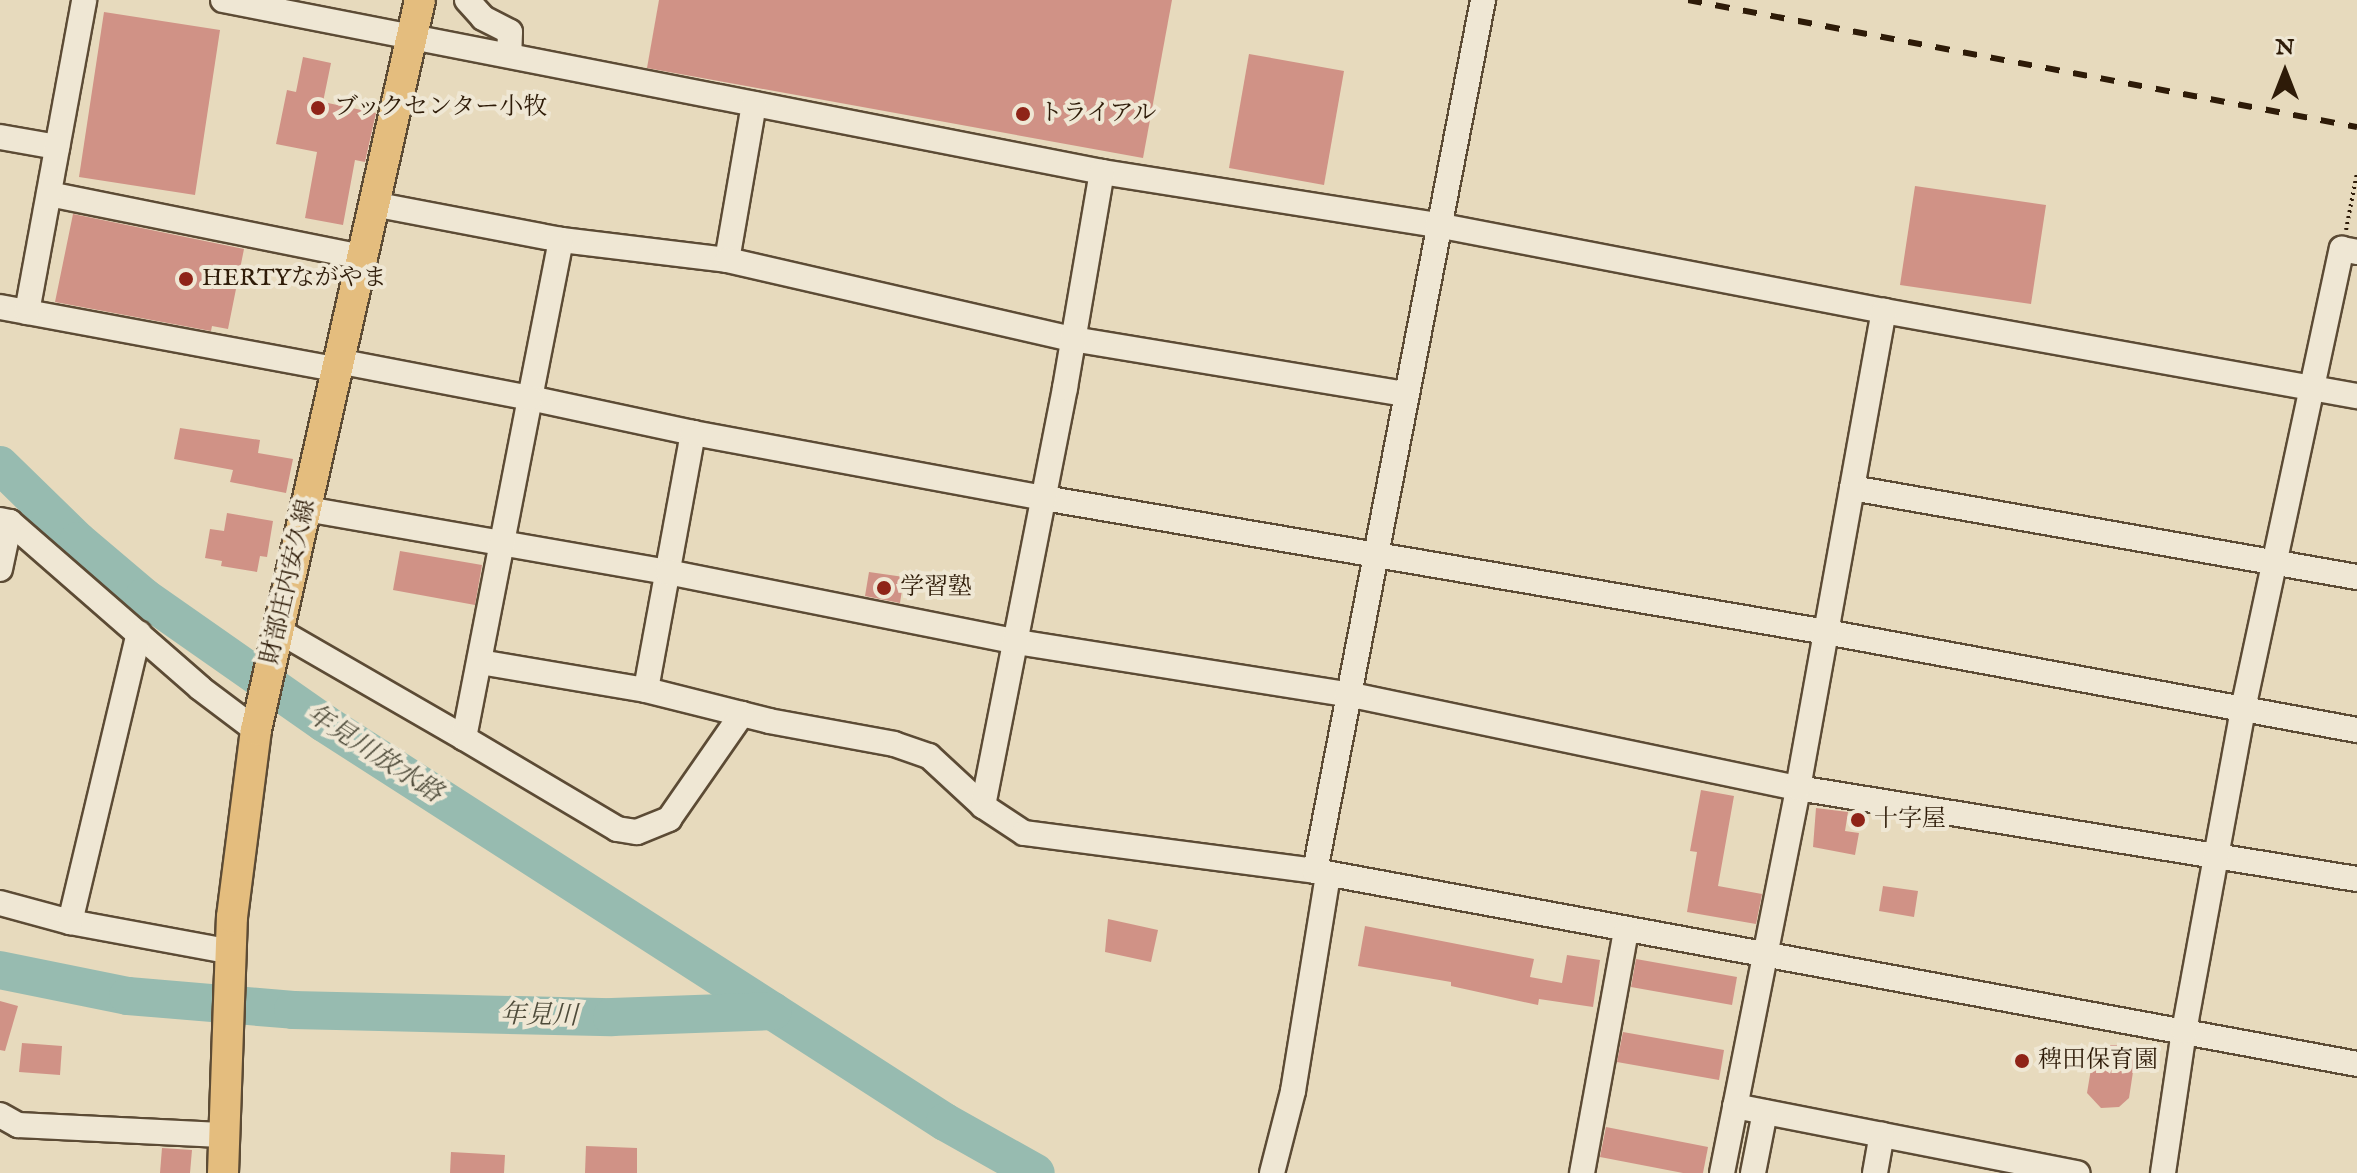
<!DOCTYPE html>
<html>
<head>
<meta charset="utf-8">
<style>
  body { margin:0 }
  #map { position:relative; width:2357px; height:1173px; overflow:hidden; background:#e7dabd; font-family:"IM FELL English","Noto Serif JP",serif }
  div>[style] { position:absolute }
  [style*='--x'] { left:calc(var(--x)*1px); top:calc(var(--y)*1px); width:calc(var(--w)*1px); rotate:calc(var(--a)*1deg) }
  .river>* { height:38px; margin:-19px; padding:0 19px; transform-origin:19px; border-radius:19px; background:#97bbb0 }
  .building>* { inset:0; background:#d09286 }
  .path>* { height:4px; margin-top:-2px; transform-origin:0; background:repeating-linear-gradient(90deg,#2e1b08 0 2px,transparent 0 6px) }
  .roads { filter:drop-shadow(2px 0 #5c4b35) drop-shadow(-2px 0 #5c4b35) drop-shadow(0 2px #5c4b35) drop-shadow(0 -2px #5c4b35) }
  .minor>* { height:24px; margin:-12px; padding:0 12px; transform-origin:12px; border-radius:12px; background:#efe7d4 }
  .major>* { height:30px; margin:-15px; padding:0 15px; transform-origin:15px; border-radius:15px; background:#e4bd7e }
  .rail>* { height:6px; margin-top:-3px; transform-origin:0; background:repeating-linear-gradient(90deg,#2e1b08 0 14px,transparent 0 28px) }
  .dots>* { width:22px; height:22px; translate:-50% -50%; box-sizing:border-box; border:4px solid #efe7d4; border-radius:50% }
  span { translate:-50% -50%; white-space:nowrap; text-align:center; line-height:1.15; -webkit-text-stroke:8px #efe7d4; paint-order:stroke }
  .poi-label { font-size:24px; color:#2e1b08 }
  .left { translate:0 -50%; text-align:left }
  .street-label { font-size:24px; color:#2e1b08 }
  .water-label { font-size:26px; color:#4e4b3a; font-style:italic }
  .north { position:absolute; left:2245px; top:32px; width:80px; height:80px; -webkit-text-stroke:6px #efe7d4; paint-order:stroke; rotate:0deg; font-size:22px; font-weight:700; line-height:32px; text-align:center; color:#2e1b08 }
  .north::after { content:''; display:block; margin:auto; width:28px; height:36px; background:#2e1b08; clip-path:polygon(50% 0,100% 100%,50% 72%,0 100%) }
</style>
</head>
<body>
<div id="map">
  <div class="river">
    <i style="--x:0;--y:465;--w:109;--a:44.3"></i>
    <i style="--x:78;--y:541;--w:87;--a:40.3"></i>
    <i style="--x:144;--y:597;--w:220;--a:35"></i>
    <i style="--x:324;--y:723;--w:738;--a:32.72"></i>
    <i style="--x:945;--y:1122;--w:104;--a:29.3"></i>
    <i style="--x:0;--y:970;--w:131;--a:11.5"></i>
    <i style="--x:128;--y:996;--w:166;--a:4.8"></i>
    <i style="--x:293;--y:1010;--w:319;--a:1.3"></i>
    <i style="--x:612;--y:1017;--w:161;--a:-2.1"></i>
  </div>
  <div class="building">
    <i style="clip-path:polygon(659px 0,1172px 0,1143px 158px,647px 68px)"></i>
    <i style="clip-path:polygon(104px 12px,220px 30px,195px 195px,79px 177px)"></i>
    <i style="clip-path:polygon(1249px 54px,1344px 71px,1324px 185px,1229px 168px)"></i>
    <i style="clip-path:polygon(303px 57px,331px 63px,323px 102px,376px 113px,365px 162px,355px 160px,343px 225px,305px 218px,317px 152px,276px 144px,287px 90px,296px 92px)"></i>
    <i style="clip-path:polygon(1915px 186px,2046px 205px,2031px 304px,1900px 285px)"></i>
    <i style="clip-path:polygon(73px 214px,244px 249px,228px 329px,212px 326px,211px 331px,55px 302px)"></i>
    <i style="clip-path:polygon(180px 428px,260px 440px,258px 453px,293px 459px,286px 493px,230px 482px,233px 470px,174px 459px)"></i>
    <i style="clip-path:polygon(227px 513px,273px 521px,267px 557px,260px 556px,257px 572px,221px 566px,222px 561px,205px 558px,210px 529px,224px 531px)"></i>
    <i style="clip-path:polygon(400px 551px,482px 565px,475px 605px,393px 590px)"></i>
    <i style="clip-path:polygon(869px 572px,904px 577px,900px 603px,865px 596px)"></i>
    <i style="clip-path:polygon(1701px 790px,1734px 796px,1718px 886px,1762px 894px,1756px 924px,1687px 912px,1697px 852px,1690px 851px)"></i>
    <i style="clip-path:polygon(1816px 808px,1848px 812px,1845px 831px,1859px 833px,1855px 855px,1813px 847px)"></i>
    <i style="clip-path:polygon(1883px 886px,1918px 891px,1914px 917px,1879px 911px)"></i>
    <i style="clip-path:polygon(1108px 919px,1158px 930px,1151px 962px,1105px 952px)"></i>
    <i style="clip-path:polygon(1365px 926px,1534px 959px,1530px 977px,1562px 983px,1567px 955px,1600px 960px,1593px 1007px,1539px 999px,1538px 1005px,1451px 986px,1451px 982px,1358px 966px)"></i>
    <i style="clip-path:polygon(1636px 959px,1737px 977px,1732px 1005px,1631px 987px)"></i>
    <i style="clip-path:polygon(0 1001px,18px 1006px,5px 1051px,0 1050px)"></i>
    <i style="clip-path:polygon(1623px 1032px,1724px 1050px,1719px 1080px,1617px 1062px)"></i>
    <i style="clip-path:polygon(22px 1043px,62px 1046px,60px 1075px,19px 1072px)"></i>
    <i style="clip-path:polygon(2095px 1045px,2124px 1045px,2136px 1052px,2129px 1098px,2119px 1107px,2101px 1108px,2087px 1093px)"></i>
    <i style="clip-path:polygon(1606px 1127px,1708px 1147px,1703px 1173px,1683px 1173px,1600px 1157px)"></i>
    <i style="clip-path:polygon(586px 1146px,637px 1148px,637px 1173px,585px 1173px)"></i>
    <i style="clip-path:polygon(162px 1148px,192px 1150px,190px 1173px,160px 1173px)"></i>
    <i style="clip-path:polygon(451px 1152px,505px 1155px,504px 1173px,450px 1173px)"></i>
  </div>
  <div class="path">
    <i style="--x:2346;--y:230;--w:58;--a:-79.1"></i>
  </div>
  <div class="roads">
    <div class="minor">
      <i style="--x:223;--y:0;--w:896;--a:11.07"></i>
      <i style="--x:1102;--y:172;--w:339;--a:9"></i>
      <i style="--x:1437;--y:225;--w:455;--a:10.9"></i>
      <i style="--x:1884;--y:311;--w:481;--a:10.2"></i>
      <i style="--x:467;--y:0;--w:24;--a:48"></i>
      <i style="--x:483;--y:18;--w:30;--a:27"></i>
      <i style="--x:510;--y:32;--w:23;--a:92"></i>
      <i style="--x:754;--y:104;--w:158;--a:99.8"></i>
      <i style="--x:727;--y:260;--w:167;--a:-173.1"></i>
      <i style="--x:561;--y:240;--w:161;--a:101.1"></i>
      <i style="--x:530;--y:398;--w:167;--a:12.1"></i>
      <i style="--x:693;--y:433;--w:261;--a:100.4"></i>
      <i style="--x:646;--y:690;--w:127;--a:14.1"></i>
      <i style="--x:769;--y:721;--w:127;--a:10.4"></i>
      <i style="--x:894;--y:744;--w:37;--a:19"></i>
      <i style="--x:929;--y:756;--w:74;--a:42.8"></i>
      <i style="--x:983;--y:806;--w:49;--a:33.4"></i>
      <i style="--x:1024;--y:833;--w:293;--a:7.4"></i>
      <i style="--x:1315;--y:871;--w:1060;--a:10.49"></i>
      <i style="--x:0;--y:137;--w:58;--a:10"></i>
      <i style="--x:49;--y:194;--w:318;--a:11.4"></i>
      <i style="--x:373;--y:204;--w:191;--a:10.8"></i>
      <i style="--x:727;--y:260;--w:355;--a:12.9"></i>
      <i style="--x:1073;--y:339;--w:336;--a:9.4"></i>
      <i style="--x:0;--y:307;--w:342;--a:10.5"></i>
      <i style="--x:27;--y:312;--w:317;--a:-79.6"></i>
      <i style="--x:693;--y:433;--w:357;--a:10.5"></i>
      <i style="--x:1044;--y:498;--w:793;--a:9.72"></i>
      <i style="--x:1826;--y:632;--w:540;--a:10.46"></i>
      <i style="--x:1852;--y:488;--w:513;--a:10"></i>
      <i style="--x:306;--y:509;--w:367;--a:9.9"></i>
      <i style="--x:668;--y:572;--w:356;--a:11.3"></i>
      <i style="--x:1017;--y:642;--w:334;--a:9"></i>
      <i style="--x:1347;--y:694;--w:461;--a:11.8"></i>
      <i style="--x:1798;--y:788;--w:566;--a:9.25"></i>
      <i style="--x:0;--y:520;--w:10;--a:11"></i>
      <i style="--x:10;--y:522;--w:252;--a:41.1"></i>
      <i style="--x:200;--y:688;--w:70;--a:36.9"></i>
      <i style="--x:0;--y:569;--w:48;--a:-78"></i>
      <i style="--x:279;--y:631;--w:214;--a:30"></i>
      <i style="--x:464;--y:738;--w:346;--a:-79"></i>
      <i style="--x:530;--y:398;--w:196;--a:-169.1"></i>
      <i style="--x:480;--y:662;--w:168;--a:9.6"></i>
      <i style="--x:464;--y:738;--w:178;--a:30.7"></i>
      <i style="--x:617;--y:829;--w:20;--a:9"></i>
      <i style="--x:637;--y:832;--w:35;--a:-22"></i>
      <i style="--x:669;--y:819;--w:128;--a:-55.2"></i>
      <i style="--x:983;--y:806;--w:426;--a:-78.9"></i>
      <i style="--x:1065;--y:388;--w:219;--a:-80.3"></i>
      <i style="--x:1315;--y:871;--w:887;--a:-79.08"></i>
      <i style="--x:0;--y:903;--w:73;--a:15.2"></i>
      <i style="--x:70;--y:922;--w:165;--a:10.5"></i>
      <i style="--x:70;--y:922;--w:297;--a:-76.6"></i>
      <i style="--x:1735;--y:1106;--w:349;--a:11.1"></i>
      <i style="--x:0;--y:1115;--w:21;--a:29"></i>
      <i style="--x:18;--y:1125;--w:208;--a:2.8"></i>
      <i style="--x:1272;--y:1173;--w:85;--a:-75.6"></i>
      <i style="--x:1293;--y:1091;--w:220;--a:-80.8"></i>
      <i style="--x:1582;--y:1173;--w:246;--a:-79.7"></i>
      <i style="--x:1722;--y:1173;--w:392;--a:-78.8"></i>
      <i style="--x:1798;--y:788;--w:485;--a:-79.8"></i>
      <i style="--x:1753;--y:1173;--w:62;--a:-78.9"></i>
      <i style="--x:1875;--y:1173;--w:39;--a:-80"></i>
      <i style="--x:2163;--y:1173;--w:144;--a:-81.6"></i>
      <i style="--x:2184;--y:1031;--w:327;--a:-79.6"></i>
      <i style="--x:2243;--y:709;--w:471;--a:-77.9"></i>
      <i style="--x:2342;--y:249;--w:15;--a:11"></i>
    </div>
    <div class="major">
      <i style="--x:223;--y:1173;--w:256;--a:-88"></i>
      <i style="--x:232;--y:917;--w:189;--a:-82.7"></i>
      <i style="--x:256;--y:730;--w:748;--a:-77.34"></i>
    </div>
  </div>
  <div class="rail">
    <i style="--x:1688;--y:0;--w:681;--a:10.75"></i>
  </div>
  <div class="dots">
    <i style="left:318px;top:108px;background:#8f2418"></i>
    <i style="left:1023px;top:114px;background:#8f2418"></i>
    <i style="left:186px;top:279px;background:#8f2418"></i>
    <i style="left:884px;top:588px;background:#8f2418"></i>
    <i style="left:1858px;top:820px;background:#8f2418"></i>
    <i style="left:2022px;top:1061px;background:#8f2418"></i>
  </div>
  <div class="poi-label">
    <span class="left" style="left:334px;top:108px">ブックセンター小牧</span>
    <span class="left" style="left:1039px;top:114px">トライアル</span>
    <span class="left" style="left:202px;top:279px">HERTYながやま</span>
    <span class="left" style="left:900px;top:588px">学習塾</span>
    <span class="left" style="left:1874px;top:820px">十字屋</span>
    <span class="left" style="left:2038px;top:1061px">稗田保育園</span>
  </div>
  <div class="street-label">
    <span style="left:289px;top:582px;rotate:-77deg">財部庄内安久線</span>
  </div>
  <div class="water-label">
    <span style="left:374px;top:754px;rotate:33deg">年見川放水路</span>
    <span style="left:539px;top:1016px;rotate:1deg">年見川</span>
  </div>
  <div class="north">N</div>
</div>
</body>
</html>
